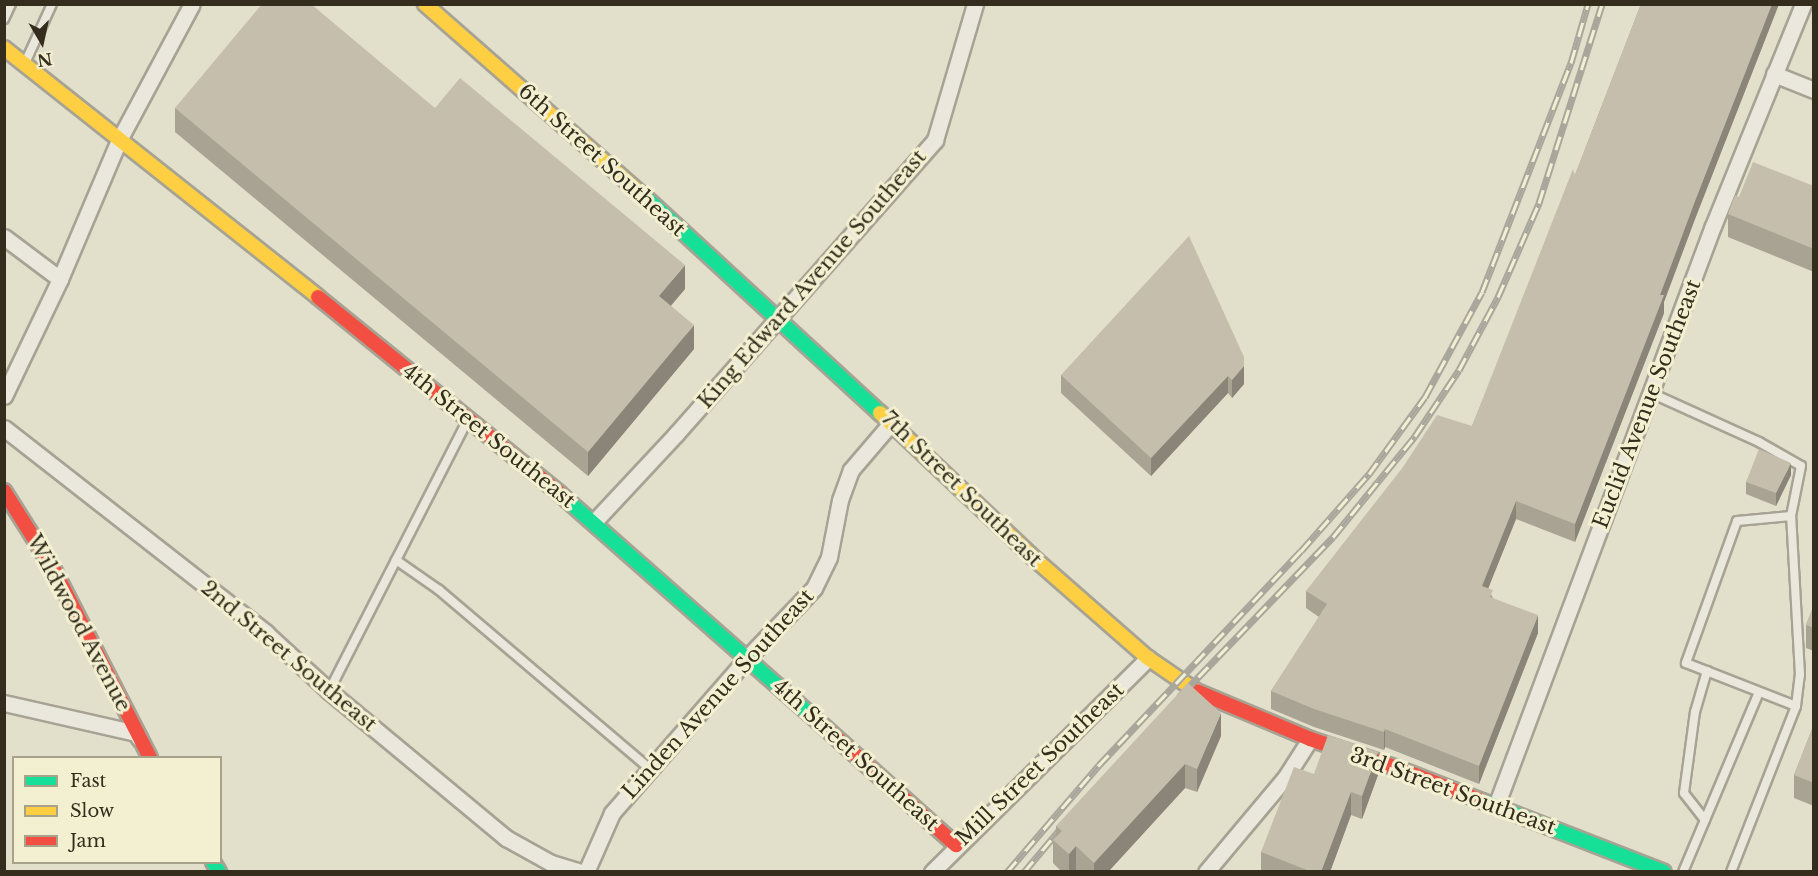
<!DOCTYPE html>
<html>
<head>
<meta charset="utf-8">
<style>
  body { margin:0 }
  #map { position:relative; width:1818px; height:876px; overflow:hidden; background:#e2dfcb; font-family:"Libre Baskerville",serif }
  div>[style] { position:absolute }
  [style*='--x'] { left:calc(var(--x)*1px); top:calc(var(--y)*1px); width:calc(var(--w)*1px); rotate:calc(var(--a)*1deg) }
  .roads { filter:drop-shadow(2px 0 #a7a394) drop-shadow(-2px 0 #a7a394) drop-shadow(0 2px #a7a394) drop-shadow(0 -2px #a7a394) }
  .lane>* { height:8px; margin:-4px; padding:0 4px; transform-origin:4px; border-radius:4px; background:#eae8dc }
  .street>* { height:15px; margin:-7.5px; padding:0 7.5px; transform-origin:7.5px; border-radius:7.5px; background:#eae8dc }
  .fast>* { height:14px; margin:-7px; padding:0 7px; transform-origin:7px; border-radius:7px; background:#16e098 }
  .slow>* { height:14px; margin:-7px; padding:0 7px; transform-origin:7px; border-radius:7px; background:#ffcf43 }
  .jam>* { height:14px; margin:-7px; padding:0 7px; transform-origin:7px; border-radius:7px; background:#f24e42 }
  .rail>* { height:7px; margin-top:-3.5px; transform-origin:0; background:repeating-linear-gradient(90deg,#f3f0d1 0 14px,#a9a79c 0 28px); box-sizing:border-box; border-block:2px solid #a9a79c }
  .wall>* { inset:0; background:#a9a394 }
  .shaded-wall>* { inset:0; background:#8a8578 }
  .building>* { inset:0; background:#c5beac }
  span { translate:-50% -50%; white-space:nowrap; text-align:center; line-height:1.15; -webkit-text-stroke:6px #f3f0d1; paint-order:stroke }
  .street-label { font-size:21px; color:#342d1d }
  .frame { position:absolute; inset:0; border:6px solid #342d1d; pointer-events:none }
  .legend { position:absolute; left:12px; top:756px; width:210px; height:108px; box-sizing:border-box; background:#f3f0d1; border:2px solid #a7a289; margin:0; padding:8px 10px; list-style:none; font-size:18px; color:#342d1d }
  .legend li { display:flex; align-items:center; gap:12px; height:30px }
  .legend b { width:30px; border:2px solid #a7a289 }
  .north { position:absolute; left:12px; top:12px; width:60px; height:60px; -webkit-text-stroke:4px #f3f0d1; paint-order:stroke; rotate:171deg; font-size:16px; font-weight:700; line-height:24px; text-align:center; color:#342d1d }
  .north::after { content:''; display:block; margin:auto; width:21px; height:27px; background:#342d1d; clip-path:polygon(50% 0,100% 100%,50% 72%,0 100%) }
</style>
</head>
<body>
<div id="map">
  <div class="roads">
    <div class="lane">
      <i style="--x:4;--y:19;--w:17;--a:-65"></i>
      <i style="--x:25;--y:63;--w:65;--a:-65.4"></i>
      <i style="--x:1651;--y:393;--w:119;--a:24.4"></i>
      <i style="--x:1759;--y:442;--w:48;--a:29.7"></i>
      <i style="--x:1801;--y:466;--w:51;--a:101.3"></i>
      <i style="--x:396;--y:560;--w:52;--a:34.9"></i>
      <i style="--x:439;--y:590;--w:277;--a:40.3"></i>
      <i style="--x:329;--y:691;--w:305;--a:-62.9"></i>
      <i style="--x:1705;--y:820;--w:34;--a:-128"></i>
      <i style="--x:1684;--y:793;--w:82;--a:-82.3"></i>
      <i style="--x:1695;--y:712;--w:43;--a:-73.7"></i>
      <i style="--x:1683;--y:872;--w:195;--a:-67.1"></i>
      <i style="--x:1731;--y:872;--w:178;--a:-68.6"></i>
      <i style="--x:1796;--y:706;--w:31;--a:-83"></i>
      <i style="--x:1800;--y:675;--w:159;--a:-93.2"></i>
      <i style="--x:1791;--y:516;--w:54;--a:174.7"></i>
      <i style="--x:1737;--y:521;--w:151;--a:109.8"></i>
      <i style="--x:1686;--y:663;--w:118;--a:21.4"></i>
    </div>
    <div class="street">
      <i style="--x:1774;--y:74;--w:43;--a:21.8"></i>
      <i style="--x:4;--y:237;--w:70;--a:36.9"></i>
      <i style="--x:4;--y:396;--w:130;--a:-64.4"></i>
      <i style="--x:60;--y:279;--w:151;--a:-67"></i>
      <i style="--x:119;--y:140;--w:154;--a:-61.8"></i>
      <i style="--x:4;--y:428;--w:333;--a:38"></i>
      <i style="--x:266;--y:633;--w:86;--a:42.6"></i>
      <i style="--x:329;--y:691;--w:230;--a:39.7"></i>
      <i style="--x:506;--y:838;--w:51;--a:29.1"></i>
      <i style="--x:551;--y:863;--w:30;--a:17"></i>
      <i style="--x:594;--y:522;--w:120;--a:-47"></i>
      <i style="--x:676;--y:434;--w:392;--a:-48.6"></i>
      <i style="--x:935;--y:140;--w:142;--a:-73.6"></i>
      <i style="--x:4;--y:703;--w:135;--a:12.8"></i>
      <i style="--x:136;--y:733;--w:6;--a:59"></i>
      <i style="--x:1496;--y:806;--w:619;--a:-69.49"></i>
      <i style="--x:1713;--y:226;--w:240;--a:-67.9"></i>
      <i style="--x:586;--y:872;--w:64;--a:-66.2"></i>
      <i style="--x:612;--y:813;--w:207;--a:-48.9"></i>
      <i style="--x:748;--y:657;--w:95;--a:-46.3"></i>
      <i style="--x:814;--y:588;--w:34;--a:-64"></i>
      <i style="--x:829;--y:557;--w:58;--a:-79.1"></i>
      <i style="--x:840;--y:500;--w:32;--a:-70"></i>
      <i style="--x:851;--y:470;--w:63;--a:-49.5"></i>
      <i style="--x:932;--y:872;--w:304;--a:-44.7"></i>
      <i style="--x:1206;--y:872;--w:123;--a:-50"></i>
      <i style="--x:1285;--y:778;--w:46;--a:-57.3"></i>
    </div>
    <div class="fast">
      <i style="--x:646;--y:198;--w:318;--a:42.6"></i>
      <i style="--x:559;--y:493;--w:336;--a:41.4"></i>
      <i style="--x:1482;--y:801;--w:195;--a:21.3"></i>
      <i style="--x:213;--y:862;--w:12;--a:59"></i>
    </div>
    <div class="slow">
      <i style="--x:425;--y:4;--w:294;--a:41.3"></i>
      <i style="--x:4;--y:48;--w:401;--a:38.4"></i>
      <i style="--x:880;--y:413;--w:214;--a:43.3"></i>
      <i style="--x:1036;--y:560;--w:149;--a:41.2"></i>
      <i style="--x:1148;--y:658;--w:58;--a:34.5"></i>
    </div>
    <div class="jam">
      <i style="--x:318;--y:297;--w:311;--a:39.1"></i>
      <i style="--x:4;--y:491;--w:93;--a:57.7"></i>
      <i style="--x:54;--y:570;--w:211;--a:62.9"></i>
      <i style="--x:1196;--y:691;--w:124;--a:22.8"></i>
      <i style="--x:1310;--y:739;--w:95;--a:18.4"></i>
      <i style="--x:1400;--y:769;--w:88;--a:21.3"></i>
      <i style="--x:811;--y:715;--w:195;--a:41.9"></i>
    </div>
  </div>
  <div class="rail">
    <i style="--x:1179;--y:697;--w:222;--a:-46.1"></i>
    <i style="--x:1333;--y:537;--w:130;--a:-50.9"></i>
    <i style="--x:1415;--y:436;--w:79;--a:-56.3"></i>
    <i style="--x:1459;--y:370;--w:83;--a:-61.9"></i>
    <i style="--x:1498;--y:297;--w:103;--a:-66.4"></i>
    <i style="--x:1539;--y:203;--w:209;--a:-72.4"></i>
    <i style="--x:1007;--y:872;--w:141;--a:-49.3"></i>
    <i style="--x:1099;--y:765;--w:294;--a:-46.7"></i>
    <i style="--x:1301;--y:551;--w:103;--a:-48.6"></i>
    <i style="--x:1369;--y:474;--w:95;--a:-54"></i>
    <i style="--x:1425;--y:397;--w:119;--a:-61.5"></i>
    <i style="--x:1482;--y:292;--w:246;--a:-68.8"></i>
    <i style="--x:1571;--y:63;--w:61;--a:-73.9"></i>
    <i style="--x:1024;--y:872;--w:65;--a:-50"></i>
  </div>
  <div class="wall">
    <i style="clip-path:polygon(1641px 4px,1779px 4px,1695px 219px,1664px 302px,1664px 313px,1575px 542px,1516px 519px,1488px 588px,1493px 598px,1538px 633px,1479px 784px,1385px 747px,1384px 750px,1314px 727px,1271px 709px,1271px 691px,1319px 617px,1306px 608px,1306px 591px,1472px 426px,1575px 175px)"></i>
    <i style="clip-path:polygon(175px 108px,435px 108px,685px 289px,671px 306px,694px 349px,588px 476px,175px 132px)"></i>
    <i style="clip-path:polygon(1814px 186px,1814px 272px,1728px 237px,1728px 214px,1739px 197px)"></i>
    <i style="clip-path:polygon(1244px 357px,1244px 384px,1232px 398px,1228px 393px,1151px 476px,1061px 393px,1061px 375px)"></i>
    <i style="clip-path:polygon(1791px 475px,1776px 506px,1746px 494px,1746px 482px)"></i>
    <i style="clip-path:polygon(1814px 605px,1814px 651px,1806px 648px,1806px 625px)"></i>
    <i style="clip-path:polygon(1814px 724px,1814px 806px,1794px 798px,1794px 775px)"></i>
    <i style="clip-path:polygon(1221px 736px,1197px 792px,1185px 788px,1108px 872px,1078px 872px,1076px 870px,1074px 872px,1062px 872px,1053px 863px,1053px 840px,1056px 837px,1056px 826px)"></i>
    <i style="clip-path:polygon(1314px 774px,1378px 775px,1362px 819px,1351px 815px,1330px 872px,1261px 872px,1261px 852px)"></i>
  </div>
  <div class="shaded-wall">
    <i style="clip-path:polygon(1772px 4px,1779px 4px,1695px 219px,1664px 302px,1664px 313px,1575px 542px,1575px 524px,1695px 201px)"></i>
    <i style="clip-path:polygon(685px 265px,685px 289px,659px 319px,659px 296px)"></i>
    <i style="clip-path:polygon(694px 325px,694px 349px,588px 476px,588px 452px)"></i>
    <i style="clip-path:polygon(1244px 366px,1244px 384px,1232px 398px,1232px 380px)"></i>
    <i style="clip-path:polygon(1228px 376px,1228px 393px,1151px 476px,1151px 458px)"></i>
    <i style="clip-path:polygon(1791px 463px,1791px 475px,1776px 506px,1776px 493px)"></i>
    <i style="clip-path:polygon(1516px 501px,1516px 519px,1482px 604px,1482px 586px)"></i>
    <i style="clip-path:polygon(1538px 615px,1538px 633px,1479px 784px,1479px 766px)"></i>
    <i style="clip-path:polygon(1221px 713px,1221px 736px,1197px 792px,1197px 769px)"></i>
    <i style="clip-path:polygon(1385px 729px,1385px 747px,1384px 750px,1384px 732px)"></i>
    <i style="clip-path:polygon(1378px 752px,1378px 775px,1362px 819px,1362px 796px)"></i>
    <i style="clip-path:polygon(1185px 764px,1185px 788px,1108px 872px,1094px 872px,1094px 863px)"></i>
    <i style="clip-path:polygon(1351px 792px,1351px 815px,1330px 872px,1321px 872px)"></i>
    <i style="clip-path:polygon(1076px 846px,1076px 870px,1074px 872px,1069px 872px,1069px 854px)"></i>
  </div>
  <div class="building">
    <i style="clip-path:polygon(262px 4px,311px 4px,435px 108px,460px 78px,685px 265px,659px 296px,694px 325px,588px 452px,175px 108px)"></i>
    <i style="clip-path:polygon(1641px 4px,1772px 4px,1695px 201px,1660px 295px,1664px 295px,1575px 524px,1516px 501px,1482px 586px,1493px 590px,1490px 597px,1538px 615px,1479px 766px,1385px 729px,1384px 732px,1314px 709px,1271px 691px,1327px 604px,1306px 591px,1403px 467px,1437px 415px,1472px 426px,1573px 169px,1575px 175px)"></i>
    <i style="clip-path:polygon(1753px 162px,1814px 186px,1814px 249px,1728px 214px,1735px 195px,1739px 197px)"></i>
    <i style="clip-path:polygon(1189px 236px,1244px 357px,1244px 366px,1232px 380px,1228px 376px,1151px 458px,1061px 375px)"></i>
    <i style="clip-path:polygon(1759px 449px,1791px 463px,1776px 493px,1746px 482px)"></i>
    <i style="clip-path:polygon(1814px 605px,1814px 628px,1806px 625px)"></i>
    <i style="clip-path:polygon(1188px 683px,1221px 713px,1197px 769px,1185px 764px,1094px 863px,1076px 846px,1069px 854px,1053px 840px,1062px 831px,1056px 826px)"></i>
    <i style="clip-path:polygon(1814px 724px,1814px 783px,1794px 775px)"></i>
    <i style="clip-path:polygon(1328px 735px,1378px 752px,1362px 796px,1351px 792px,1321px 872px,1312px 872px,1261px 852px,1294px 767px,1314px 774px)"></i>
  </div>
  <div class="street-label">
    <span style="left:602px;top:160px;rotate:42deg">6th Street Southeast</span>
    <span style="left:812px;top:279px;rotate:-49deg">King Edward Avenue Southeast</span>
    <span style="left:1647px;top:404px;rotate:-69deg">Euclid Avenue Southeast</span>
    <span style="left:489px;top:436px;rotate:39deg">4th Street Southeast</span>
    <span style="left:962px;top:489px;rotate:44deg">7th Street Southeast</span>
    <span style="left:79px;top:623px;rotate:62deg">Wildwood Avenue</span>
    <span style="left:289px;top:656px;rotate:40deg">2nd Street Southeast</span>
    <span style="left:718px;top:694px;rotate:-48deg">Linden Avenue Southeast</span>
    <span style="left:856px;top:755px;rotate:42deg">4th Street Southeast</span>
    <span style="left:1040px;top:764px;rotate:-44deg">Mill Street Southeast</span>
    <span style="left:1453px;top:791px;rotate:20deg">3rd Street Southeast</span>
  </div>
  <div class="frame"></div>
  <ul class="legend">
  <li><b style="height:8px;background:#16e098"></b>Fast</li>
  <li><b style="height:8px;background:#ffcf43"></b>Slow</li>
  <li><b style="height:8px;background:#f24e42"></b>Jam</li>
  </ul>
  <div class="north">N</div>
</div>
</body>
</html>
